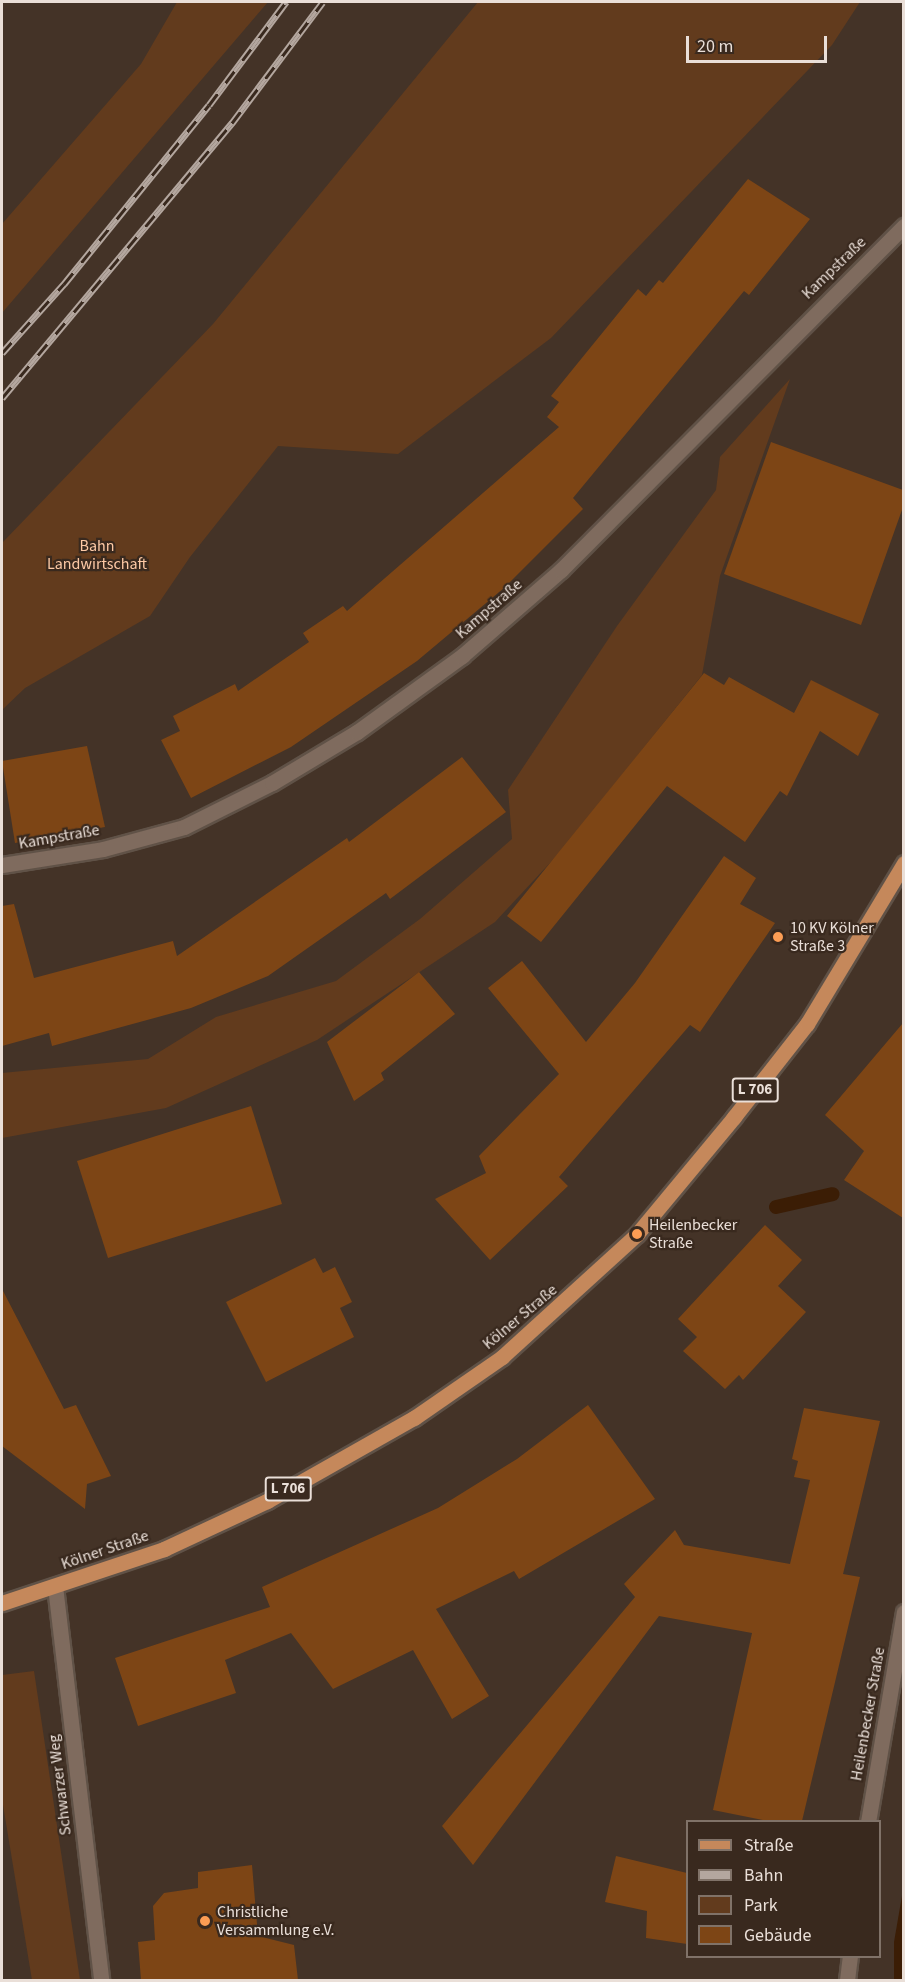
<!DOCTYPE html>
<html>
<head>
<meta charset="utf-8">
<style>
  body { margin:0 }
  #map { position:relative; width:905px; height:1982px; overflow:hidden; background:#443327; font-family:"Source Sans 3",sans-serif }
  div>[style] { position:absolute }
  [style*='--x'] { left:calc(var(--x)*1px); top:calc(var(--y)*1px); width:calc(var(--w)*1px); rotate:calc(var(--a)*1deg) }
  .green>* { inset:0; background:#623b1d }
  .water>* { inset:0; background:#3b1d05 }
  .stream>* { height:14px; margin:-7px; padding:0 7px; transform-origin:7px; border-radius:7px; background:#3b1d05 }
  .building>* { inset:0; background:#7d4515 }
  .roads { filter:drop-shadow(2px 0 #605247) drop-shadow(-2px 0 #605247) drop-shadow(0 2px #605247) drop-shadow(0 -2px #605247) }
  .street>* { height:15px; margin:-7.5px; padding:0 7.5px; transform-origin:7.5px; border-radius:7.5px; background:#7f6b5e }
  .secondary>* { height:15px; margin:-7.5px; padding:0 7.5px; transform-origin:7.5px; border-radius:7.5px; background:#7f6b5e }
  .primary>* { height:15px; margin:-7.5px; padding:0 7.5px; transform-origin:7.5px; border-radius:7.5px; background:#c5885b }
  .rail>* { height:7px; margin-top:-3.5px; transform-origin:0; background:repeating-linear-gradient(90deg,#39291e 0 14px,#b4a79f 0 28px); box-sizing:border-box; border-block:2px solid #b4a79f }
  .dots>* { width:16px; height:16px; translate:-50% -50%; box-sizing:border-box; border:3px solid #39291e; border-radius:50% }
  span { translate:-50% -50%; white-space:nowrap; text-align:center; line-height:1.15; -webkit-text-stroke:4.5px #39291e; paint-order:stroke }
  .shield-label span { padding:2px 4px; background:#39291e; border:2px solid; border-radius:4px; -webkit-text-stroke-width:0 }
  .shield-label { font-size:15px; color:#eadfd8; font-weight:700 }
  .street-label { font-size:16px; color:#eadfd8 }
  .park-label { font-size:16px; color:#fdc9a5 }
  .poi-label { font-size:16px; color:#eadfd8 }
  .left { translate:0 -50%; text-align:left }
  .frame { position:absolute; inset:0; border:3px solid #eadfd8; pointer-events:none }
  .legend { position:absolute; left:686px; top:1820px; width:195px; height:138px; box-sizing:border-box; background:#39291e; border:2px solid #807268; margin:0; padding:8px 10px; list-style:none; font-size:18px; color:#eadfd8 }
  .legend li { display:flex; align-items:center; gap:12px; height:30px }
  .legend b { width:30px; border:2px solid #807268 }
  .scale { position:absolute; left:686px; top:36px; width:141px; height:27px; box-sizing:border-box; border:3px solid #eadfd8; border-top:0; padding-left:8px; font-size:18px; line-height:21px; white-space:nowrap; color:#eadfd8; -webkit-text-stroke:4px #39291e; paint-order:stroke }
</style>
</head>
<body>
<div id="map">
  <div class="green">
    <i style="clip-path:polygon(177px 2px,268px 2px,2px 313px,2px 224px,141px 64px)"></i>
    <i style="clip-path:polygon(478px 2px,860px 2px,832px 45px,551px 338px,398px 454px,278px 446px,190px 557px,150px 616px,25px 688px,2px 710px,2px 543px,213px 324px)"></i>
    <i style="clip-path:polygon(790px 379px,720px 576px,702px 675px,561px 851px,495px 922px,317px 1040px,166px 1108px,2px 1138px,2px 1073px,148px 1059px,216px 1017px,336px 981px,420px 919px,512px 839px,508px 790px,617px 626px,716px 490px,720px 457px)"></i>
    <i style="clip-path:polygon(34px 1671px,80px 1980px,32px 1980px,2px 1799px,2px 1675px)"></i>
  </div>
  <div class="water">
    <i style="clip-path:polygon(903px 1890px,903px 1980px,894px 1980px,894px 1942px)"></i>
  </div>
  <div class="stream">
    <i style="--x:776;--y:1207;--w:58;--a:-12.8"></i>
  </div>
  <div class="building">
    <i style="clip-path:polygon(748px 179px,810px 219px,749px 295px,744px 291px,573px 498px,583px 509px,504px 588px,417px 661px,291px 747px,191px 798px,161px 740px,180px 731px,173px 716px,235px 684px,238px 691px,309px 642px,303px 633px,343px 606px,347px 611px,559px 427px,547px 417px,559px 402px,551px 396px,638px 289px,646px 296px,659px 280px,663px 283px)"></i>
    <i style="clip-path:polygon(771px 442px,903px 490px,903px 507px,861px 625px,724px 574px)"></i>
    <i style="clip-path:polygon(704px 673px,724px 685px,729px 677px,794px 713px,811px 680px,879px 714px,858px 756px,820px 731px,787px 796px,780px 791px,745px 842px,667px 786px,541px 942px,507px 916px)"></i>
    <i style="clip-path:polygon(87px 746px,105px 827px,15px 843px,2px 761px)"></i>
    <i style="clip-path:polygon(462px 757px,506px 812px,390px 899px,386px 893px,268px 976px,191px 1008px,52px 1046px,49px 1033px,2px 1046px,2px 906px,14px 904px,34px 978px,173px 941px,177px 956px,347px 838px,349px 842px)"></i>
    <i style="clip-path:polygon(724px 856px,756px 878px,740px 904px,775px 923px,700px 1032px,690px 1025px,559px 1177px,568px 1186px,490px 1260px,435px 1199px,486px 1173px,479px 1156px,559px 1074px,488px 988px,522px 961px,586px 1042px,635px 983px)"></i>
    <i style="clip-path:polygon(419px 972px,455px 1014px,381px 1073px,384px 1080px,354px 1101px,327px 1042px)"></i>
    <i style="clip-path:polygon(903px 1023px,903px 1218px,844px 1180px,864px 1151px,825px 1115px)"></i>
    <i style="clip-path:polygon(251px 1106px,282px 1204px,108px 1258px,77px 1161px)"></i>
    <i style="clip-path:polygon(765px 1225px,802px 1260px,778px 1286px,806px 1312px,743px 1380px,739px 1375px,725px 1389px,683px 1351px,697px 1337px,678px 1319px)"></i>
    <i style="clip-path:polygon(315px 1258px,323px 1273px,335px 1267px,352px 1302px,340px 1308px,354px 1337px,266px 1382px,226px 1302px)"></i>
    <i style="clip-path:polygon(2px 1289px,64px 1409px,76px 1405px,111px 1476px,87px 1484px,85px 1509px,2px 1446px)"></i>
    <i style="clip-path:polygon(588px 1405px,655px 1499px,519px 1579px,514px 1571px,436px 1609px,489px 1696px,452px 1719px,413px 1650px,333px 1689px,291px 1633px,225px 1660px,236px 1693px,138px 1726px,115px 1658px,270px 1607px,262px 1587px,438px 1508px,517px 1459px)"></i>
    <i style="clip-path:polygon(804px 1408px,880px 1421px,843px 1574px,860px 1577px,802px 1821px,768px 1821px,713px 1810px,752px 1633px,659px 1616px,473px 1865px,442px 1826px,635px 1597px,624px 1584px,675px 1530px,684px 1545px,790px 1564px,810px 1480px,794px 1477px,798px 1461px,792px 1459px)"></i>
    <i style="clip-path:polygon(616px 1856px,687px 1873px,687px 1944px,646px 1938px,647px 1911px,605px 1902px)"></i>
    <i style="clip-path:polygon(252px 1865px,258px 1936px,294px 1945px,298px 1980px,141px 1980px,138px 1942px,155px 1940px,153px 1906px,164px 1893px,198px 1888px,198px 1872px)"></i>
  </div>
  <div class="roads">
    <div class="street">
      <i style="--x:2;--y:865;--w:102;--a:-9"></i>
      <i style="--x:103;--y:849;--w:84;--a:-15.2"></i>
      <i style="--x:184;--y:827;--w:98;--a:-26.6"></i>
      <i style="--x:272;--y:783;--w:99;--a:-31"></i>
      <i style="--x:357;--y:732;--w:130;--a:-35.9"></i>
      <i style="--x:462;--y:656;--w:131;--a:-41"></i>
      <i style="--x:561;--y:570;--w:486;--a:-45.1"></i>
      <i style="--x:55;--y:1586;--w:397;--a:83.3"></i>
    </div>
    <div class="secondary">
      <i style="--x:868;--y:1822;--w:213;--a:-80.3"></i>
      <i style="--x:847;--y:1980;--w:24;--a:-83"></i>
    </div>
    <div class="primary">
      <i style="--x:2;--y:1603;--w:171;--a:-18.4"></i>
      <i style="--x:164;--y:1549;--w:114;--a:-25"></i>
      <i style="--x:267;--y:1501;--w:169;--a:-29.5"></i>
      <i style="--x:414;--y:1418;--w:107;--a:-34.7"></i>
      <i style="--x:502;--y:1357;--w:183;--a:-42.3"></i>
      <i style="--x:637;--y:1234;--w:152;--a:-50.3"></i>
      <i style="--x:734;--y:1117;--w:118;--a:-51.9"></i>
      <i style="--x:807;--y:1024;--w:188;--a:-58.9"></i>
    </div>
  </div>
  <div class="rail">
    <i style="--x:2;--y:353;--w:93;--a:-48.1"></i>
    <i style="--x:64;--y:284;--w:230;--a:-51"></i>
    <i style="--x:209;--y:105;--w:129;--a:-53.2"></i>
    <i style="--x:2;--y:398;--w:359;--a:-50.1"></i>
    <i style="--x:232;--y:123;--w:151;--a:-53.1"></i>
  </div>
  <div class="dots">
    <i style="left:778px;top:937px;background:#fc9d54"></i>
    <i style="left:637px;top:1234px;background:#fc9d54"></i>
    <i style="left:205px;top:1921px;background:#fc9d54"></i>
  </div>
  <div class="shield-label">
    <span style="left:755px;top:1090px">L 706</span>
    <span style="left:288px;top:1489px">L 706</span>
  </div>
  <div class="street-label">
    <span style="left:834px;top:268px;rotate:-44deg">Kampstraße</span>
    <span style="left:489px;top:609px;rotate:-41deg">Kampstraße</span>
    <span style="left:59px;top:837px;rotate:-10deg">Kampstraße</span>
    <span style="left:520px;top:1317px;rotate:-40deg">Kölner Straße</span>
    <span style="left:105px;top:1550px;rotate:-19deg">Kölner Straße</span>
    <span style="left:868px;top:1714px;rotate:-80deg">Heilenbecker Straße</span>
    <span style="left:60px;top:1785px;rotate:-97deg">Schwarzer Weg</span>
  </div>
  <div class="park-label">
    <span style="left:97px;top:555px">Bahn<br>Landwirtschaft</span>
  </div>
  <div class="poi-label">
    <span class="left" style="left:790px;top:937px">10 KV Kölner<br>Straße 3</span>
    <span class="left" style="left:649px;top:1234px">Heilenbecker<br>Straße</span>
    <span class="left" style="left:217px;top:1921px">Christliche<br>Versammlung e.V.</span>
  </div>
  <div class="frame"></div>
  <ul class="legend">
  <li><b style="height:8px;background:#c5885b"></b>Straße</li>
  <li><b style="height:8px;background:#b4a79f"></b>Bahn</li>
  <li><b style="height:16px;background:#623b1d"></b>Park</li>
  <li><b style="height:16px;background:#7d4515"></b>Gebäude</li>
  </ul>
  <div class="scale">20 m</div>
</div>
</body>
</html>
